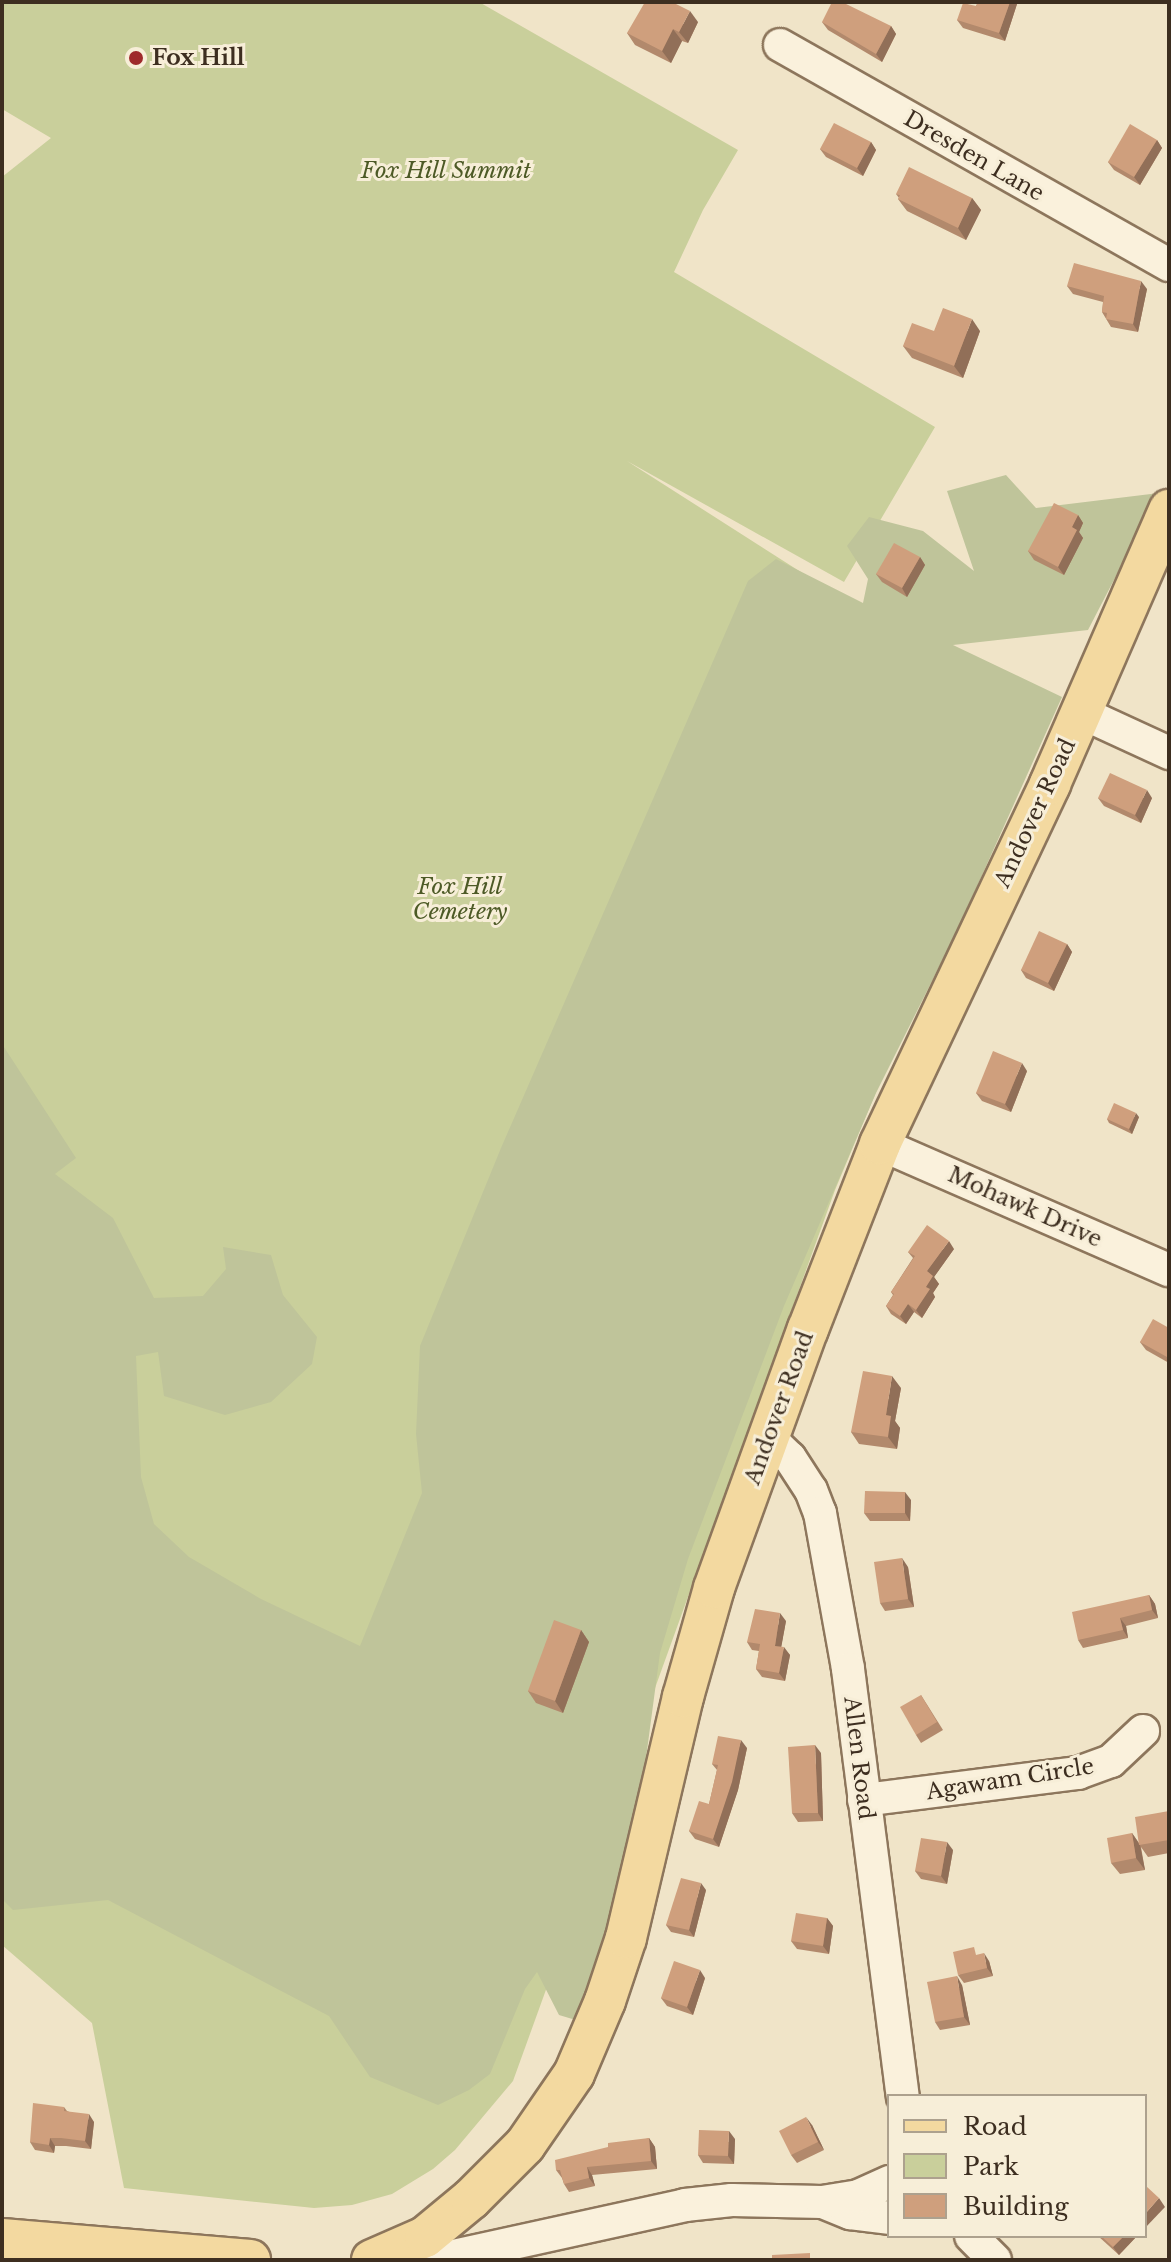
<!DOCTYPE html>
<html>
<head>
<meta charset="utf-8">
<style>
  body { margin:0 }
  #map { position:relative; width:1171px; height:2262px; overflow:hidden; background:#f0e4c8; font-family:"Libre Baskerville",serif }
  div>[style] { position:absolute }
  [style*='--x'] { left:calc(var(--x)*1px); top:calc(var(--y)*1px); width:calc(var(--w)*1px); rotate:calc(var(--a)*1deg) }
  .green>* { inset:0; background:#c9cf9b }
  .cemetery>* { inset:0; background:#bfc49a }
  .roads { filter:drop-shadow(2px 0 #8d765c) drop-shadow(-2px 0 #8d765c) drop-shadow(0 2px #8d765c) drop-shadow(0 -2px #8d765c) }
  .minor>* { height:32px; margin:-16px; padding:0 16px; transform-origin:16px; border-radius:16px; background:#faf1dc }
  .major>* { height:40px; margin:-20px; padding:0 20px; transform-origin:20px; border-radius:20px; background:#f3d9a0 }
  .wall>* { inset:0; background:#b2896c }
  .shaded-wall>* { inset:0; background:#916f58 }
  .building>* { inset:0; background:#cf9f7d }
  .dots>* { width:22px; height:22px; translate:-50% -50%; box-sizing:border-box; border:4px solid #f7eed8; border-radius:50% }
  span { translate:-50% -50%; white-space:nowrap; text-align:center; line-height:1.15; -webkit-text-stroke:6px #f7eed8; paint-order:stroke }
  .poi-label { font-size:22px; color:#3d2e20; font-weight:700 }
  .left { translate:0 -50%; text-align:left }
  .street-label { font-size:22px; color:#3d2e20 }
  .park-label { font-size:22px; color:#4d5a26; font-style:italic }
  .frame { position:absolute; inset:0; border:4px solid #3d2e20; pointer-events:none }
  .legend { position:absolute; left:887px; top:2094px; width:260px; height:144px; box-sizing:border-box; background:#f7eed8; border:2px solid #ada18e; margin:0; padding:10px 14px; list-style:none; font-size:24px; color:#3d2e20 }
  .legend li { display:flex; align-items:center; gap:16px; height:40px }
  .legend b { width:40px; border:2px solid #ada18e }
</style>
</head>
<body>
<div id="map">
  <div class="green">
    <i style="clip-path:polygon(2px 2px,479px 2px,738px 150px,703px 210px,674px 272px,935px 427px,844px 582px,627px 461px,1011px 706px,986px 830px,835px 1190px,513px 2081px,455px 2150px,433px 2169px,392px 2194px,352px 2205px,314px 2208px,124px 2188px,92px 2023px,2px 1945px,2px 177px,51px 138px,2px 109px)"></i>
  </div>
  <div class="cemetery">
    <i style="clip-path:polygon(1006px 475px,1036px 508px,1159px 493px,1088px 630px,953px 645px,1062px 697px,957px 931px,876px 1093px,784px 1306px,688px 1559px,660px 1653px,646px 1758px,607px 1937px,579px 2021px,559px 2015px,537px 1972px,525px 1989px,490px 2074px,469px 2090px,438px 2105px,370px 2077px,329px 2016px,108px 1900px,13px 1910px,2px 1899px,2px 1044px,76px 1158px,55px 1174px,113px 1218px,154px 1298px,203px 1296px,226px 1269px,223px 1247px,271px 1255px,283px 1295px,317px 1337px,312px 1364px,271px 1402px,225px 1415px,164px 1396px,158px 1352px,136px 1356px,141px 1477px,154px 1524px,189px 1557px,261px 1599px,360px 1646px,422px 1493px,416px 1434px,420px 1346px,501px 1148px,748px 581px,776px 559px,863px 603px,868px 579px,847px 546px,869px 517px,923px 531px,974px 571px,947px 491px)"></i>
  </div>
  <div class="roads">
    <div class="minor">
      <i style="--x:780;--y:45;--w:447;--a:29.5"></i>
      <i style="--x:1082;--y:713;--w:96;--a:24.7"></i>
      <i style="--x:880;--y:1144;--w:315;--a:23.6"></i>
      <i style="--x:768;--y:1437;--w:30;--a:44"></i>
      <i style="--x:790;--y:1458;--w:38;--a:57"></i>
      <i style="--x:811;--y:1490;--w:25;--a:69"></i>
      <i style="--x:820;--y:1513;--w:158;--a:79.8"></i>
      <i style="--x:848;--y:1669;--w:431;--a:82.7"></i>
      <i style="--x:864;--y:1800;--w:216;--a:-7.2"></i>
      <i style="--x:1078;--y:1773;--w:35;--a:-20"></i>
      <i style="--x:1111;--y:1761;--w:44;--a:-43.2"></i>
      <i style="--x:825;--y:2203;--w:27;--a:22"></i>
      <i style="--x:850;--y:2213;--w:39;--a:7"></i>
      <i style="--x:971;--y:2236;--w:34;--a:45"></i>
      <i style="--x:409;--y:2246;--w:27;--a:20"></i>
      <i style="--x:434;--y:2255;--w:20;--a:3"></i>
      <i style="--x:454;--y:2256;--w:237;--a:-12.4"></i>
      <i style="--x:685;--y:2205;--w:47;--a:-6.1"></i>
      <i style="--x:732;--y:2200;--w:90;--a:1.3"></i>
      <i style="--x:822;--y:2202;--w:36;--a:-9"></i>
      <i style="--x:858;--y:2196;--w:34;--a:-24"></i>
    </div>
    <div class="major">
      <i style="--x:2;--y:2239;--w:249;--a:4.8"></i>
      <i style="--x:372;--y:2260;--w:58;--a:-23.5"></i>
      <i style="--x:425;--y:2237;--w:60;--a:-39.6"></i>
      <i style="--x:471;--y:2199;--w:76;--a:-45"></i>
      <i style="--x:525;--y:2145;--w:86;--a:-55.4"></i>
      <i style="--x:574;--y:2074;--w:79;--a:-67"></i>
      <i style="--x:605;--y:2001;--w:66;--a:-71.6"></i>
      <i style="--x:626;--y:1938;--w:248;--a:-76.7"></i>
      <i style="--x:683;--y:1697;--w:113;--a:-74.1"></i>
      <i style="--x:714;--y:1588;--w:276;--a:-70.1"></i>
      <i style="--x:808;--y:1329;--w:199;--a:-68.7"></i>
      <i style="--x:880;--y:1144;--w:398;--a:-64.7"></i>
      <i style="--x:1050;--y:784;--w:299;--a:-66.5"></i>
    </div>
  </div>
  <div class="wall">
    <i style="clip-path:polygon(978px 2px,1016px 2px,1017px 4px,1005px 41px,963px 28px,957px 20px,976px 6px)"></i>
    <i style="clip-path:polygon(698px 22px,688px 43px,682px 41px,671px 63px,635px 45px,627px 33px)"></i>
    <i style="clip-path:polygon(822px 22px,891px 26px,896px 34px,882px 62px,828px 30px)"></i>
    <i style="clip-path:polygon(1157px 140px,1162px 148px,1140px 185px,1114px 170px,1108px 162px)"></i>
    <i style="clip-path:polygon(871px 142px,876px 150px,863px 176px,826px 157px,820px 149px)"></i>
    <i style="clip-path:polygon(896px 194px,972px 198px,981px 210px,966px 240px,907px 211px,898px 199px,899px 198px)"></i>
    <i style="clip-path:polygon(1067px 286px,1147px 289px,1138px 332px,1111px 327px,1102px 312px,1103px 302px,1073px 294px)"></i>
    <i style="clip-path:polygon(934px 331px,980px 331px,963px 378px,912px 358px,903px 346px)"></i>
    <i style="clip-path:polygon(1078px 515px,1083px 523px,1079px 532px,1083px 538px,1064px 575px,1034px 560px,1028px 551px)"></i>
    <i style="clip-path:polygon(920px 557px,925px 565px,907px 597px,882px 582px,876px 574px)"></i>
    <i style="clip-path:polygon(1098px 798px,1152px 798px,1141px 823px,1104px 806px)"></i>
    <i style="clip-path:polygon(1067px 944px,1072px 952px,1054px 991px,1026px 978px,1021px 970px)"></i>
    <i style="clip-path:polygon(1027px 1071px,1011px 1112px,982px 1101px,976px 1093px)"></i>
    <i style="clip-path:polygon(1139px 1117px,1132px 1134px,1109px 1123px,1107px 1119px)"></i>
    <i style="clip-path:polygon(954px 1249px,934px 1277px,939px 1284px,933px 1293px,935px 1297px,922px 1318px,914px 1312px,906px 1324px,891px 1314px,886px 1306px,893px 1295px,891px 1292px,913px 1258px,908px 1252px)"></i>
    <i style="clip-path:polygon(1169px 1328px,1169px 1363px,1146px 1350px,1140px 1342px)"></i>
    <i style="clip-path:polygon(901px 1388px,895px 1421px,900px 1428px,897px 1449px,859px 1444px,851px 1432px)"></i>
    <i style="clip-path:polygon(911px 1500px,910px 1521px,870px 1521px,864px 1513px)"></i>
    <i style="clip-path:polygon(908px 1567px,914px 1607px,885px 1611px,880px 1603px)"></i>
    <i style="clip-path:polygon(1149px 1595px,1155px 1604px,1158px 1618px,1126px 1626px,1128px 1638px,1083px 1648px,1078px 1640px)"></i>
    <i style="clip-path:polygon(786px 1621px,781px 1647px,790px 1655px,785px 1681px,762px 1677px,756px 1669px,759px 1651px,752px 1650px,747px 1642px)"></i>
    <i style="clip-path:polygon(581px 1630px,589px 1642px,563px 1713px,536px 1703px,528px 1691px)"></i>
    <i style="clip-path:polygon(921px 1695px,943px 1730px,921px 1743px,916px 1735px)"></i>
    <i style="clip-path:polygon(747px 1748px,738px 1790px,719px 1847px,695px 1839px,689px 1831px,709px 1804px,717px 1770px,712px 1764px)"></i>
    <i style="clip-path:polygon(821px 1753px,823px 1821px,798px 1822px,792px 1813px)"></i>
    <i style="clip-path:polygon(1169px 1811px,1169px 1853px,1148px 1857px,1141px 1847px,1145px 1870px,1120px 1874px,1111px 1863px,1132px 1833px,1139px 1843px)"></i>
    <i style="clip-path:polygon(953px 1850px,947px 1884px,921px 1879px,915px 1871px)"></i>
    <i style="clip-path:polygon(706px 1890px,694px 1937px,671px 1932px,666px 1925px)"></i>
    <i style="clip-path:polygon(827px 1918px,833px 1926px,829px 1954px,797px 1949px,791px 1941px)"></i>
    <i style="clip-path:polygon(989px 1961px,993px 1976px,964px 1983px,958px 1975px)"></i>
    <i style="clip-path:polygon(705px 1978px,693px 2015px,667px 2006px,661px 1998px)"></i>
    <i style="clip-path:polygon(962px 1985px,970px 2025px,940px 2030px,935px 2022px)"></i>
    <i style="clip-path:polygon(64px 2107px,67px 2111px,94px 2122px,91px 2149px,66px 2146px,55px 2146px,54px 2153px,35px 2150px,30px 2142px)"></i>
    <i style="clip-path:polygon(812px 2125px,824px 2150px,797px 2163px,791px 2155px)"></i>
    <i style="clip-path:polygon(649px 2138px,655px 2147px,657px 2169px,592px 2175px,595px 2186px,569px 2192px,564px 2184px,562px 2178px,556px 2170px)"></i>
    <i style="clip-path:polygon(735px 2139px,734px 2164px,703px 2163px,698px 2155px)"></i>
    <i style="clip-path:polygon(1098px 2236px,1137px 2236px,1119px 2255px)"></i>
  </div>
  <div class="shaded-wall">
    <i style="clip-path:polygon(1010px 2px,1016px 2px,1017px 4px,1005px 41px,999px 33px)"></i>
    <i style="clip-path:polygon(690px 11px,698px 22px,688px 43px,679px 32px)"></i>
    <i style="clip-path:polygon(891px 26px,896px 34px,882px 62px,876px 54px)"></i>
    <i style="clip-path:polygon(673px 29px,682px 41px,671px 63px,662px 51px)"></i>
    <i style="clip-path:polygon(1157px 140px,1162px 148px,1140px 185px,1134px 177px)"></i>
    <i style="clip-path:polygon(871px 142px,876px 150px,863px 176px,857px 168px)"></i>
    <i style="clip-path:polygon(972px 198px,981px 210px,966px 240px,958px 228px)"></i>
    <i style="clip-path:polygon(1141px 281px,1147px 289px,1138px 332px,1133px 324px)"></i>
    <i style="clip-path:polygon(972px 319px,980px 331px,963px 378px,954px 366px)"></i>
    <i style="clip-path:polygon(1078px 515px,1083px 523px,1079px 532px,1083px 538px,1064px 575px,1058px 567px,1072px 527px)"></i>
    <i style="clip-path:polygon(920px 557px,925px 565px,907px 597px,902px 588px)"></i>
    <i style="clip-path:polygon(1147px 790px,1152px 798px,1141px 823px,1135px 815px)"></i>
    <i style="clip-path:polygon(1067px 944px,1072px 952px,1054px 991px,1048px 983px)"></i>
    <i style="clip-path:polygon(1022px 1063px,1027px 1071px,1011px 1112px,1005px 1104px)"></i>
    <i style="clip-path:polygon(1136px 1113px,1139px 1117px,1132px 1134px,1129px 1129px)"></i>
    <i style="clip-path:polygon(949px 1241px,954px 1249px,934px 1277px,939px 1284px,933px 1293px,935px 1297px,922px 1318px,916px 1310px,926px 1287px,927px 1271px)"></i>
    <i style="clip-path:polygon(908px 1304px,914px 1312px,906px 1324px,900px 1316px)"></i>
    <i style="clip-path:polygon(892px 1376px,901px 1388px,895px 1421px,900px 1428px,897px 1449px,888px 1437px,886px 1415px)"></i>
    <i style="clip-path:polygon(905px 1492px,911px 1500px,910px 1521px,905px 1513px)"></i>
    <i style="clip-path:polygon(902px 1558px,908px 1567px,914px 1607px,908px 1599px)"></i>
    <i style="clip-path:polygon(1149px 1595px,1155px 1604px,1158px 1618px,1152px 1610px)"></i>
    <i style="clip-path:polygon(780px 1613px,786px 1621px,780px 1654px,775px 1646px)"></i>
    <i style="clip-path:polygon(1120px 1618px,1126px 1626px,1128px 1638px,1123px 1630px)"></i>
    <i style="clip-path:polygon(581px 1630px,589px 1642px,563px 1713px,555px 1701px)"></i>
    <i style="clip-path:polygon(784px 1647px,790px 1655px,785px 1681px,779px 1673px)"></i>
    <i style="clip-path:polygon(741px 1740px,747px 1748px,738px 1790px,719px 1847px,713px 1839px)"></i>
    <i style="clip-path:polygon(815px 1745px,821px 1753px,823px 1821px,818px 1813px)"></i>
    <i style="clip-path:polygon(1132px 1833px,1140px 1845px,1145px 1870px,1136px 1858px)"></i>
    <i style="clip-path:polygon(947px 1842px,953px 1850px,947px 1884px,941px 1876px)"></i>
    <i style="clip-path:polygon(701px 1883px,706px 1890px,694px 1937px,689px 1930px)"></i>
    <i style="clip-path:polygon(827px 1918px,833px 1926px,829px 1954px,823px 1946px)"></i>
    <i style="clip-path:polygon(984px 1953px,989px 1961px,993px 1976px,987px 1968px)"></i>
    <i style="clip-path:polygon(700px 1970px,705px 1978px,693px 2015px,687px 2007px)"></i>
    <i style="clip-path:polygon(957px 1976px,962px 1985px,970px 2025px,964px 2017px)"></i>
    <i style="clip-path:polygon(89px 2114px,94px 2122px,91px 2149px,85px 2141px)"></i>
    <i style="clip-path:polygon(806px 2117px,812px 2125px,824px 2150px,818px 2142px)"></i>
    <i style="clip-path:polygon(729px 2131px,735px 2139px,734px 2164px,728px 2156px)"></i>
    <i style="clip-path:polygon(50px 2138px,55px 2146px,54px 2153px,49px 2145px)"></i>
    <i style="clip-path:polygon(649px 2138px,655px 2147px,657px 2169px,651px 2161px)"></i>
    <i style="clip-path:polygon(587px 2167px,592px 2175px,595px 2186px,589px 2178px)"></i>
    <i style="clip-path:polygon(1159px 2198px,1165px 2207px,1145px 2228px,1145px 2214px)"></i>
    <i style="clip-path:polygon(1124px 2236px,1137px 2236px,1119px 2255px,1113px 2247px)"></i>
  </div>
  <div class="building">
    <i style="clip-path:polygon(645px 2px,672px 2px,690px 11px,679px 32px,673px 29px,662px 51px,627px 33px)"></i>
    <i style="clip-path:polygon(832px 2px,842px 2px,891px 26px,876px 54px,822px 22px)"></i>
    <i style="clip-path:polygon(978px 2px,1010px 2px,999px 33px,957px 20px,963px 3px,976px 6px)"></i>
    <i style="clip-path:polygon(834px 123px,871px 142px,857px 168px,820px 149px)"></i>
    <i style="clip-path:polygon(1130px 124px,1157px 140px,1134px 177px,1108px 162px)"></i>
    <i style="clip-path:polygon(909px 167px,972px 198px,958px 228px,898px 199px,900px 195px,896px 194px)"></i>
    <i style="clip-path:polygon(1074px 263px,1141px 281px,1133px 324px,1106px 319px,1107px 313px,1102px 312px,1104px 296px,1067px 286px)"></i>
    <i style="clip-path:polygon(943px 308px,972px 319px,954px 366px,903px 346px,912px 323px,934px 331px)"></i>
    <i style="clip-path:polygon(1054px 503px,1078px 515px,1072px 527px,1077px 530px,1058px 567px,1028px 551px)"></i>
    <i style="clip-path:polygon(894px 543px,920px 557px,902px 588px,876px 574px)"></i>
    <i style="clip-path:polygon(1110px 773px,1147px 790px,1135px 815px,1098px 798px)"></i>
    <i style="clip-path:polygon(1039px 931px,1067px 944px,1048px 983px,1021px 970px)"></i>
    <i style="clip-path:polygon(993px 1051px,1022px 1063px,1005px 1104px,976px 1093px)"></i>
    <i style="clip-path:polygon(1114px 1103px,1136px 1113px,1129px 1129px,1107px 1119px)"></i>
    <i style="clip-path:polygon(927px 1225px,949px 1241px,927px 1271px,933px 1276px,926px 1287px,930px 1289px,916px 1310px,908px 1304px,900px 1316px,886px 1306px,894px 1294px,891px 1292px,915px 1256px,908px 1252px)"></i>
    <i style="clip-path:polygon(1153px 1319px,1169px 1328px,1169px 1353px,1167px 1357px,1140px 1342px)"></i>
    <i style="clip-path:polygon(863px 1371px,892px 1376px,886px 1415px,891px 1416px,888px 1437px,851px 1432px)"></i>
    <i style="clip-path:polygon(865px 1491px,905px 1492px,905px 1513px,864px 1513px)"></i>
    <i style="clip-path:polygon(902px 1558px,908px 1599px,880px 1603px,874px 1562px)"></i>
    <i style="clip-path:polygon(1149px 1595px,1152px 1610px,1120px 1618px,1123px 1630px,1078px 1640px,1072px 1612px)"></i>
    <i style="clip-path:polygon(755px 1609px,780px 1613px,775px 1646px,784px 1647px,779px 1673px,756px 1669px,760px 1644px,747px 1642px)"></i>
    <i style="clip-path:polygon(554px 1620px,581px 1630px,555px 1701px,528px 1691px)"></i>
    <i style="clip-path:polygon(921px 1695px,937px 1722px,916px 1735px,900px 1707px)"></i>
    <i style="clip-path:polygon(718px 1736px,741px 1740px,732px 1782px,713px 1839px,689px 1831px,699px 1801px,709px 1804px,718px 1765px,712px 1764px)"></i>
    <i style="clip-path:polygon(815px 1745px,818px 1813px,792px 1813px,788px 1747px)"></i>
    <i style="clip-path:polygon(1169px 1811px,1169px 1840px,1139px 1845px,1135px 1817px)"></i>
    <i style="clip-path:polygon(1132px 1833px,1136px 1858px,1111px 1863px,1107px 1838px)"></i>
    <i style="clip-path:polygon(921px 1838px,947px 1842px,941px 1876px,915px 1871px)"></i>
    <i style="clip-path:polygon(681px 1878px,701px 1883px,689px 1930px,666px 1925px)"></i>
    <i style="clip-path:polygon(796px 1913px,827px 1918px,823px 1946px,791px 1941px)"></i>
    <i style="clip-path:polygon(974px 1947px,976px 1955px,984px 1953px,987px 1968px,958px 1975px,953px 1952px)"></i>
    <i style="clip-path:polygon(674px 1961px,700px 1970px,687px 2007px,661px 1998px)"></i>
    <i style="clip-path:polygon(957px 1976px,964px 2017px,935px 2022px,927px 1982px)"></i>
    <i style="clip-path:polygon(33px 2103px,64px 2107px,64px 2111px,89px 2114px,85px 2141px,61px 2138px,50px 2138px,49px 2145px,30px 2142px)"></i>
    <i style="clip-path:polygon(806px 2117px,818px 2142px,791px 2155px,779px 2131px)"></i>
    <i style="clip-path:polygon(699px 2130px,729px 2131px,728px 2156px,698px 2155px)"></i>
    <i style="clip-path:polygon(649px 2138px,651px 2161px,587px 2167px,589px 2178px,564px 2184px,560px 2170px,556px 2170px,555px 2160px,608px 2147px,608px 2143px)"></i>
    <i style="clip-path:polygon(1146px 2186px,1159px 2198px,1145px 2214px,1145px 2187px)"></i>
    <i style="clip-path:polygon(1101px 2236px,1124px 2236px,1113px 2247px)"></i>
    <i style="clip-path:polygon(810px 2253px,810px 2260px,772px 2260px,772px 2255px)"></i>
  </div>
  <div class="dots">
    <i style="left:136px;top:58px;background:#9e2a2b"></i>
  </div>
  <div class="poi-label">
    <span class="left" style="left:152px;top:58px">Fox Hill</span>
  </div>
  <div class="street-label">
    <span style="left:974px;top:156px;rotate:30deg">Dresden Lane</span>
    <span style="left:1035px;top:813px;rotate:-65deg">Andover Road</span>
    <span style="left:1025px;top:1207px;rotate:24deg">Mohawk Drive</span>
    <span style="left:779px;top:1408px;rotate:-70deg">Andover Road</span>
    <span style="left:859px;top:1758px;rotate:83deg">Allen Road</span>
    <span style="left:1010px;top:1779px;rotate:-9deg">Agawam Circle</span>
  </div>
  <div class="park-label">
    <span style="left:446px;top:171px">Fox Hill Summit</span>
    <span style="left:460px;top:899px">Fox Hill<br>Cemetery</span>
  </div>
  <div class="frame"></div>
  <ul class="legend">
  <li><b style="height:10px;background:#f3d9a0"></b>Road</li>
  <li><b style="height:22px;background:#c9cf9b"></b>Park</li>
  <li><b style="height:22px;background:#cf9f7d"></b>Building</li>
  </ul>
</div>
</body>
</html>
